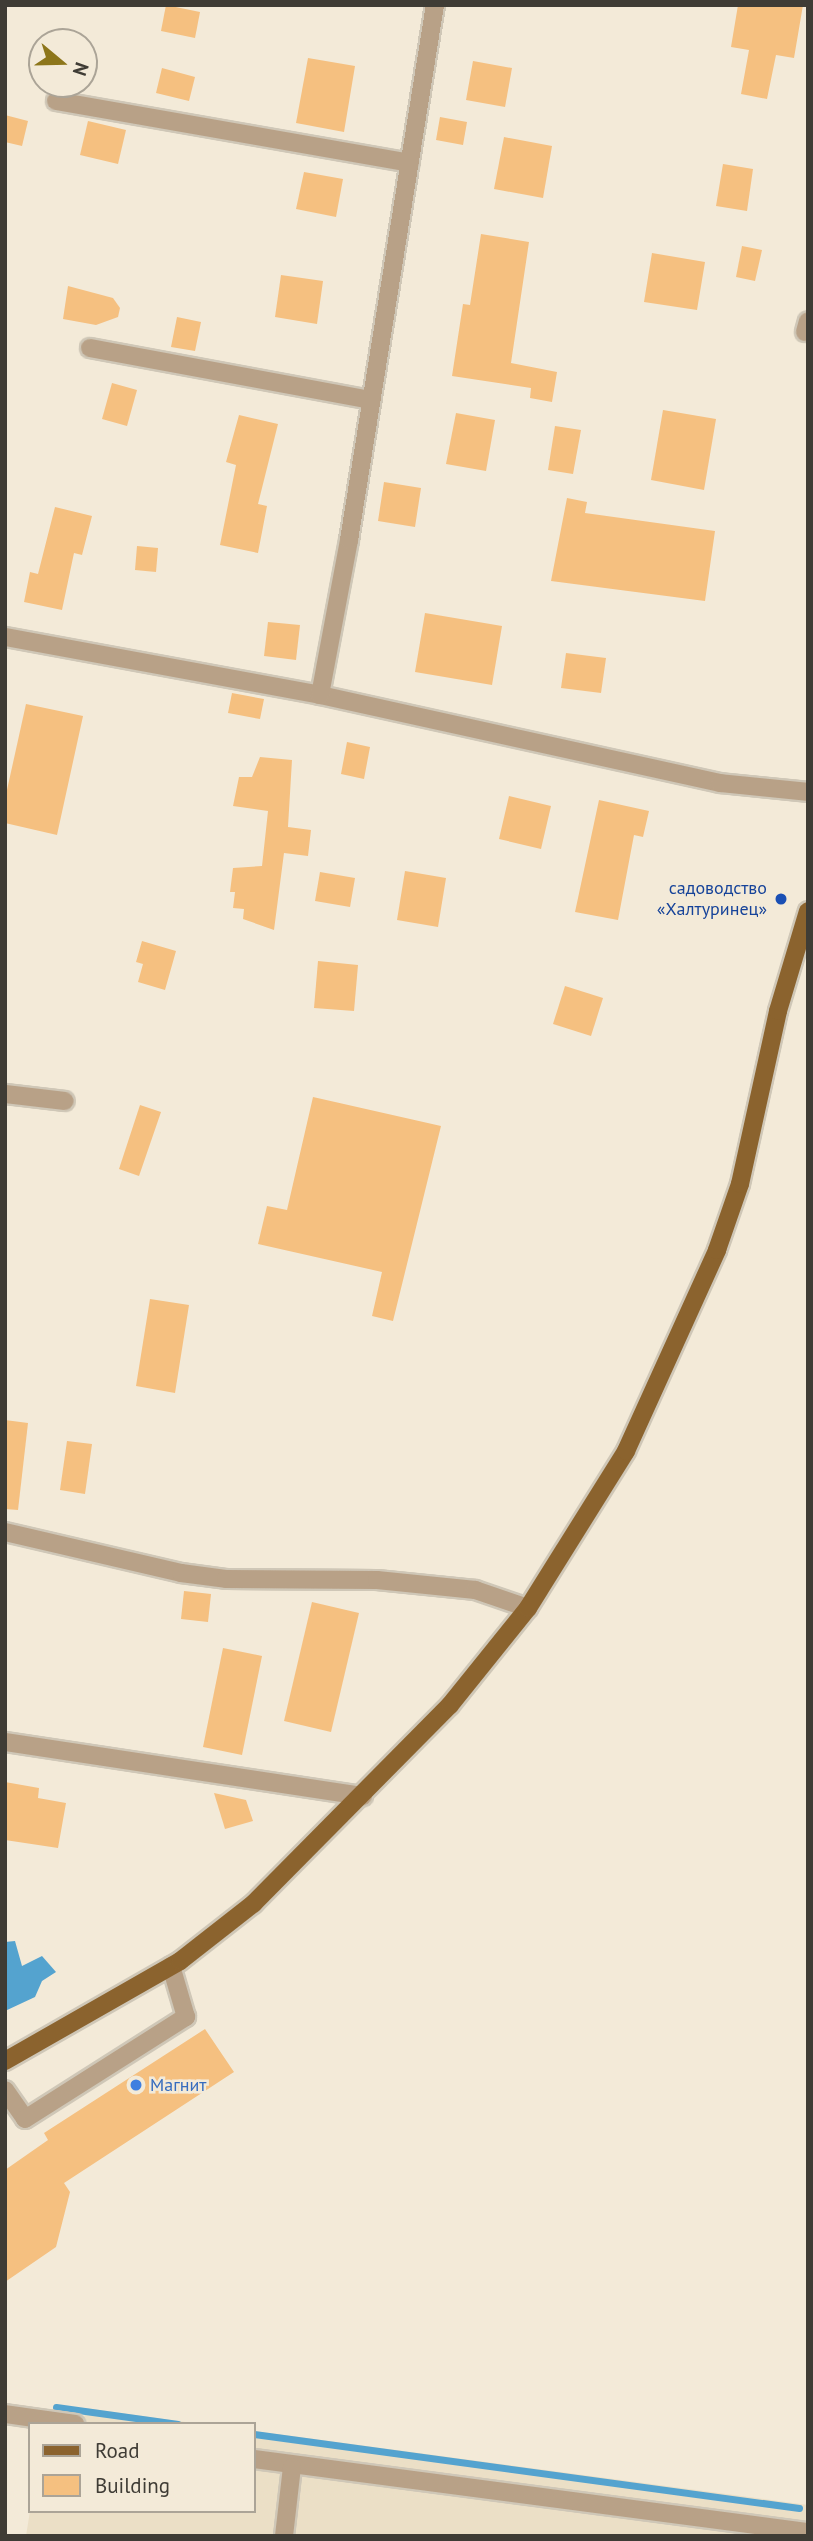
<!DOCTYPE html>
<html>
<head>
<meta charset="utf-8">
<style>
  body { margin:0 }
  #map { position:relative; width:813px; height:2541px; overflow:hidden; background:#f3ead8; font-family:"PT Sans",sans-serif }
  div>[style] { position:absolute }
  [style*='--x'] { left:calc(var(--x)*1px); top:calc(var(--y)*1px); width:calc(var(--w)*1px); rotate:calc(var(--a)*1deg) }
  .built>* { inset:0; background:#ebdfc6 }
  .water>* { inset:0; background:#54a3cf }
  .stream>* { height:7px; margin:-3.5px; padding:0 3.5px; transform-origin:3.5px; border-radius:3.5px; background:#54a3cf }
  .building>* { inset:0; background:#f5c080 }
  .roads { filter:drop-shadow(2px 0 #cfc7b7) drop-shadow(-2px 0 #cfc7b7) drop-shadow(0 2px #cfc7b7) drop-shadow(0 -2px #cfc7b7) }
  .minor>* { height:18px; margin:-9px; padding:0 9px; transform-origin:9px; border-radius:9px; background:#b8a187 }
  .major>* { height:18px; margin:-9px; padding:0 9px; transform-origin:9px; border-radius:9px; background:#8b632e }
  .dots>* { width:19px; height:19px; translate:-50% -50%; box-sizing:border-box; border:4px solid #f3ead8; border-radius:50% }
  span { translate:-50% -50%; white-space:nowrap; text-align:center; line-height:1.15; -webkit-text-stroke:5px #f3ead8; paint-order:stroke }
  .transit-label { font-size:18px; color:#164399 }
  .right { translate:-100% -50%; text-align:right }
  .shop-label { font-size:18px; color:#366cbe }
  .left { translate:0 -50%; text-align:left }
  .frame { position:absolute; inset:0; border:7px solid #3f3c35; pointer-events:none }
  .legend { position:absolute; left:28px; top:2422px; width:228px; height:91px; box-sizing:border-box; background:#f3ead8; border:2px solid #aba497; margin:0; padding:9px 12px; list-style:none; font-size:21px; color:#3f3c35 }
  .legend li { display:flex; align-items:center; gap:14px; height:35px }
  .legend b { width:35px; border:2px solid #aba497 }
  .north { position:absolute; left:28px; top:28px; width:70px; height:70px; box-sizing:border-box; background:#f3ead8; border:2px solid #aba497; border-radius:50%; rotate:109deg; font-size:19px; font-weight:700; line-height:28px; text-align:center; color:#3f3c35 }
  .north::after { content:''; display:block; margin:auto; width:24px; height:32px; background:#8d761b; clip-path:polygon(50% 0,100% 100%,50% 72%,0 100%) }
</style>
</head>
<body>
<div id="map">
  <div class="built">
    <i style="clip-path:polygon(85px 2408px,200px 2424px,84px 2424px)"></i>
    <i style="clip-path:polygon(254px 2431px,808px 2505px,808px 2536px,26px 2536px,30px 2511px,254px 2511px)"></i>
  </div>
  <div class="water">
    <i style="clip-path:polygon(15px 1941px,22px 1966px,42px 1956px,56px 1972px,42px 1981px,35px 1997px,5px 2011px,5px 1942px)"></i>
  </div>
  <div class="stream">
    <i style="--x:56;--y:2407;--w:123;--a:7.9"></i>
    <i style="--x:254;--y:2434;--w:550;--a:7.73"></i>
  </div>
  <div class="building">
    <i style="clip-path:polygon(166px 5px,200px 12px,195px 38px,161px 31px)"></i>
    <i style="clip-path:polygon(738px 5px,803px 5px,794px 58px,776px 55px,767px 99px,741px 94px,749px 50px,731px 47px)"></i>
    <i style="clip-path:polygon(308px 58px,355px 66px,344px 132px,296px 123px)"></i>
    <i style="clip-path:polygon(473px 61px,512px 68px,505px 107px,466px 100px)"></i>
    <i style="clip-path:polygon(162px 68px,195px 77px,189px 101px,156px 93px)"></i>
    <i style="clip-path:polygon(5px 115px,28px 121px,22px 146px,5px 142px)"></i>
    <i style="clip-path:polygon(440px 117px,467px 122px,463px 145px,436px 140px)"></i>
    <i style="clip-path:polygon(88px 121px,126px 130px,118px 164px,80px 155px)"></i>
    <i style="clip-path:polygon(504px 137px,552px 146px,543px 198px,494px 189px)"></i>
    <i style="clip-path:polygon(723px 164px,753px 169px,747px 211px,716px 206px)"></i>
    <i style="clip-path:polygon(304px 172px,343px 179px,336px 217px,296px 209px)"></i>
    <i style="clip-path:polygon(481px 234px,529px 242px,511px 363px,557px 372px,552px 402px,530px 398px,531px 388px,452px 376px,463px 304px,470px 305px)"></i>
    <i style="clip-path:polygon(742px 246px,762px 250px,755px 281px,736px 277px)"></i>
    <i style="clip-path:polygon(652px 253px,705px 262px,697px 310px,644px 302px)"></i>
    <i style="clip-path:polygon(281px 275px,323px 281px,317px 324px,275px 317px)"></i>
    <i style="clip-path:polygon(68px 286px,113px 298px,120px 308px,118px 317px,96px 325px,63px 319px)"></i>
    <i style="clip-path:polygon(177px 317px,201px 322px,195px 351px,171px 347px)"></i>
    <i style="clip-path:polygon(112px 383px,137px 390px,127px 426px,102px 419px)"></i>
    <i style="clip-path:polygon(663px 410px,716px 419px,704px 490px,651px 480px)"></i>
    <i style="clip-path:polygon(456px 413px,495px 420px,486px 471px,446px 464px)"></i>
    <i style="clip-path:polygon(239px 415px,278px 424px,258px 504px,267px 506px,258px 553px,220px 545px,236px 465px,226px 462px)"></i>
    <i style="clip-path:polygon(555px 426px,581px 430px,573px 474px,548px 470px)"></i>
    <i style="clip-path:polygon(384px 482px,421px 488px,415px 527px,378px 521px)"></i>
    <i style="clip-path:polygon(567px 498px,587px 502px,585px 513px,715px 531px,705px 601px,551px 581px)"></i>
    <i style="clip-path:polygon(55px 507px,92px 516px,82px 555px,74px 553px,62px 610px,24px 602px,30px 572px,38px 574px)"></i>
    <i style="clip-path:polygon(137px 546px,158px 548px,156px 572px,135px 570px)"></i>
    <i style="clip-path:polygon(425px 613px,502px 626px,492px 685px,415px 672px)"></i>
    <i style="clip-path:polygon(268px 622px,300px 625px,296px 660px,264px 656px)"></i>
    <i style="clip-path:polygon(566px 653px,606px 658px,601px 693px,561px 688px)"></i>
    <i style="clip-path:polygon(232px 693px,264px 699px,260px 719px,228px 713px)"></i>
    <i style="clip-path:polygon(26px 704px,83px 716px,57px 835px,5px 823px,5px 799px)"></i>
    <i style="clip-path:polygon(347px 742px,370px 747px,364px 779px,341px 774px)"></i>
    <i style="clip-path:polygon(260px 757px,292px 760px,288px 827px,311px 830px,308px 856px,284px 853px,274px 930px,243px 919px,244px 909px,233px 908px,235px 892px,230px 892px,233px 868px,262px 866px,268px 811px,233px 806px,239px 777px,252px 777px)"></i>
    <i style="clip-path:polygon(509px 796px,551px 806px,541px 849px,499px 839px)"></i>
    <i style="clip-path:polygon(599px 800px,649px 811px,643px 837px,634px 835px,618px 920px,575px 912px)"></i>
    <i style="clip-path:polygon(405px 871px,446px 878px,438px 927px,397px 920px)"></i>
    <i style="clip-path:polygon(320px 872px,355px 878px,350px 907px,315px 901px)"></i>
    <i style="clip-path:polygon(142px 941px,176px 951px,165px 990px,138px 982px,143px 964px,136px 962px)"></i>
    <i style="clip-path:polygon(318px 961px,358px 965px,354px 1011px,314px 1008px)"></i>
    <i style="clip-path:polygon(565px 986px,603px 998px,591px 1036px,553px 1024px)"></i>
    <i style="clip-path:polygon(313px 1097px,441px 1126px,393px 1321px,372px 1316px,382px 1272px,258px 1244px,267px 1206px,287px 1210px)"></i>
    <i style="clip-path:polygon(140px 1105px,161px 1112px,139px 1176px,119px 1169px)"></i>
    <i style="clip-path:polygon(150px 1299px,189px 1305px,175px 1393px,136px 1386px)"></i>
    <i style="clip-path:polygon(5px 1420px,28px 1423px,18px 1510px,5px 1509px)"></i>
    <i style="clip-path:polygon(67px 1441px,92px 1444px,85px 1494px,60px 1490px)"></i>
    <i style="clip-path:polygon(184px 1591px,211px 1594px,208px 1622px,181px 1619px)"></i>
    <i style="clip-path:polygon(312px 1602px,359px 1613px,331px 1732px,284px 1721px)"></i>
    <i style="clip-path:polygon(223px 1648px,262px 1656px,242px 1755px,203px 1747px)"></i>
    <i style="clip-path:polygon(5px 1782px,39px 1788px,38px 1798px,66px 1803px,58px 1848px,5px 1840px)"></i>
    <i style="clip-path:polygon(214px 1793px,246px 1800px,253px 1821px,225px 1829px)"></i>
    <i style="clip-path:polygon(205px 2029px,234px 2072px,64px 2183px,70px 2192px,56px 2247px,5px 2282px,5px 2170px,48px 2140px,44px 2133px)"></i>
  </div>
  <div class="roads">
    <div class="minor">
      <i style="--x:56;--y:101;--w:359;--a:9.9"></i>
      <i style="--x:805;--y:332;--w:11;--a:-75"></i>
      <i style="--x:90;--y:348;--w:286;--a:10.5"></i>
      <i style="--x:5;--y:637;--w:320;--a:10.4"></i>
      <i style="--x:320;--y:695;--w:410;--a:12.4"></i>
      <i style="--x:720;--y:783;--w:88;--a:5.8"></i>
      <i style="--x:320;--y:695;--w:158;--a:-79.4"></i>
      <i style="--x:349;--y:540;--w:542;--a:-80.87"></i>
      <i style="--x:5;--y:1094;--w:60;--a:6.7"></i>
      <i style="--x:5;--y:1532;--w:181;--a:13.1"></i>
      <i style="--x:181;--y:1573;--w:45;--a:7.6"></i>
      <i style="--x:226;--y:1579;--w:151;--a:0.4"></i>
      <i style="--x:377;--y:1580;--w:99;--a:5.8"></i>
      <i style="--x:475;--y:1590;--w:56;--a:18.8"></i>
      <i style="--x:5;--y:1742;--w:362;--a:8.6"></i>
      <i style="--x:5;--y:2090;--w:35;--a:55"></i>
      <i style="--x:25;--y:2119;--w:191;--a:-32.4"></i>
      <i style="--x:186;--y:2017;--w:53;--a:-106.4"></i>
      <i style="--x:5;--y:2414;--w:71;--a:8.1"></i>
      <i style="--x:254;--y:2459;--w:559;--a:7.51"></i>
      <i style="--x:284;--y:2536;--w:69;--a:-83.4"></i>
    </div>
    <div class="major">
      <i style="--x:5;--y:2061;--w:202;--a:-29.7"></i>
      <i style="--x:180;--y:1961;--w:93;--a:-38"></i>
      <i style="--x:253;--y:1904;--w:280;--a:-45.3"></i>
      <i style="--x:450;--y:1705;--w:124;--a:-51.2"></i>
      <i style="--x:528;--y:1608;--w:185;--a:-58"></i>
      <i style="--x:626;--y:1451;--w:221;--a:-65.6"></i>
      <i style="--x:717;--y:1250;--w:70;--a:-70.8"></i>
      <i style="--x:740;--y:1184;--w:177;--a:-77.6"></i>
      <i style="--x:778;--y:1011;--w:104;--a:-73.3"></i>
    </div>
  </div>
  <div class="dots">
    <i style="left:781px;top:899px;background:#1a4fb4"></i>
    <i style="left:136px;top:2085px;background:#3f7fe0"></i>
  </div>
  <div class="transit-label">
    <span class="right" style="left:767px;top:899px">садоводство<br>«Халтуринец»</span>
  </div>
  <div class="shop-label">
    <span class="left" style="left:150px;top:2085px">Магнит</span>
  </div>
  <div class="frame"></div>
  <ul class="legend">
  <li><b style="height:9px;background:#8b632e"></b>Road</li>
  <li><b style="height:19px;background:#f5c080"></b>Building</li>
  </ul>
  <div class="north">N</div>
</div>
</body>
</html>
